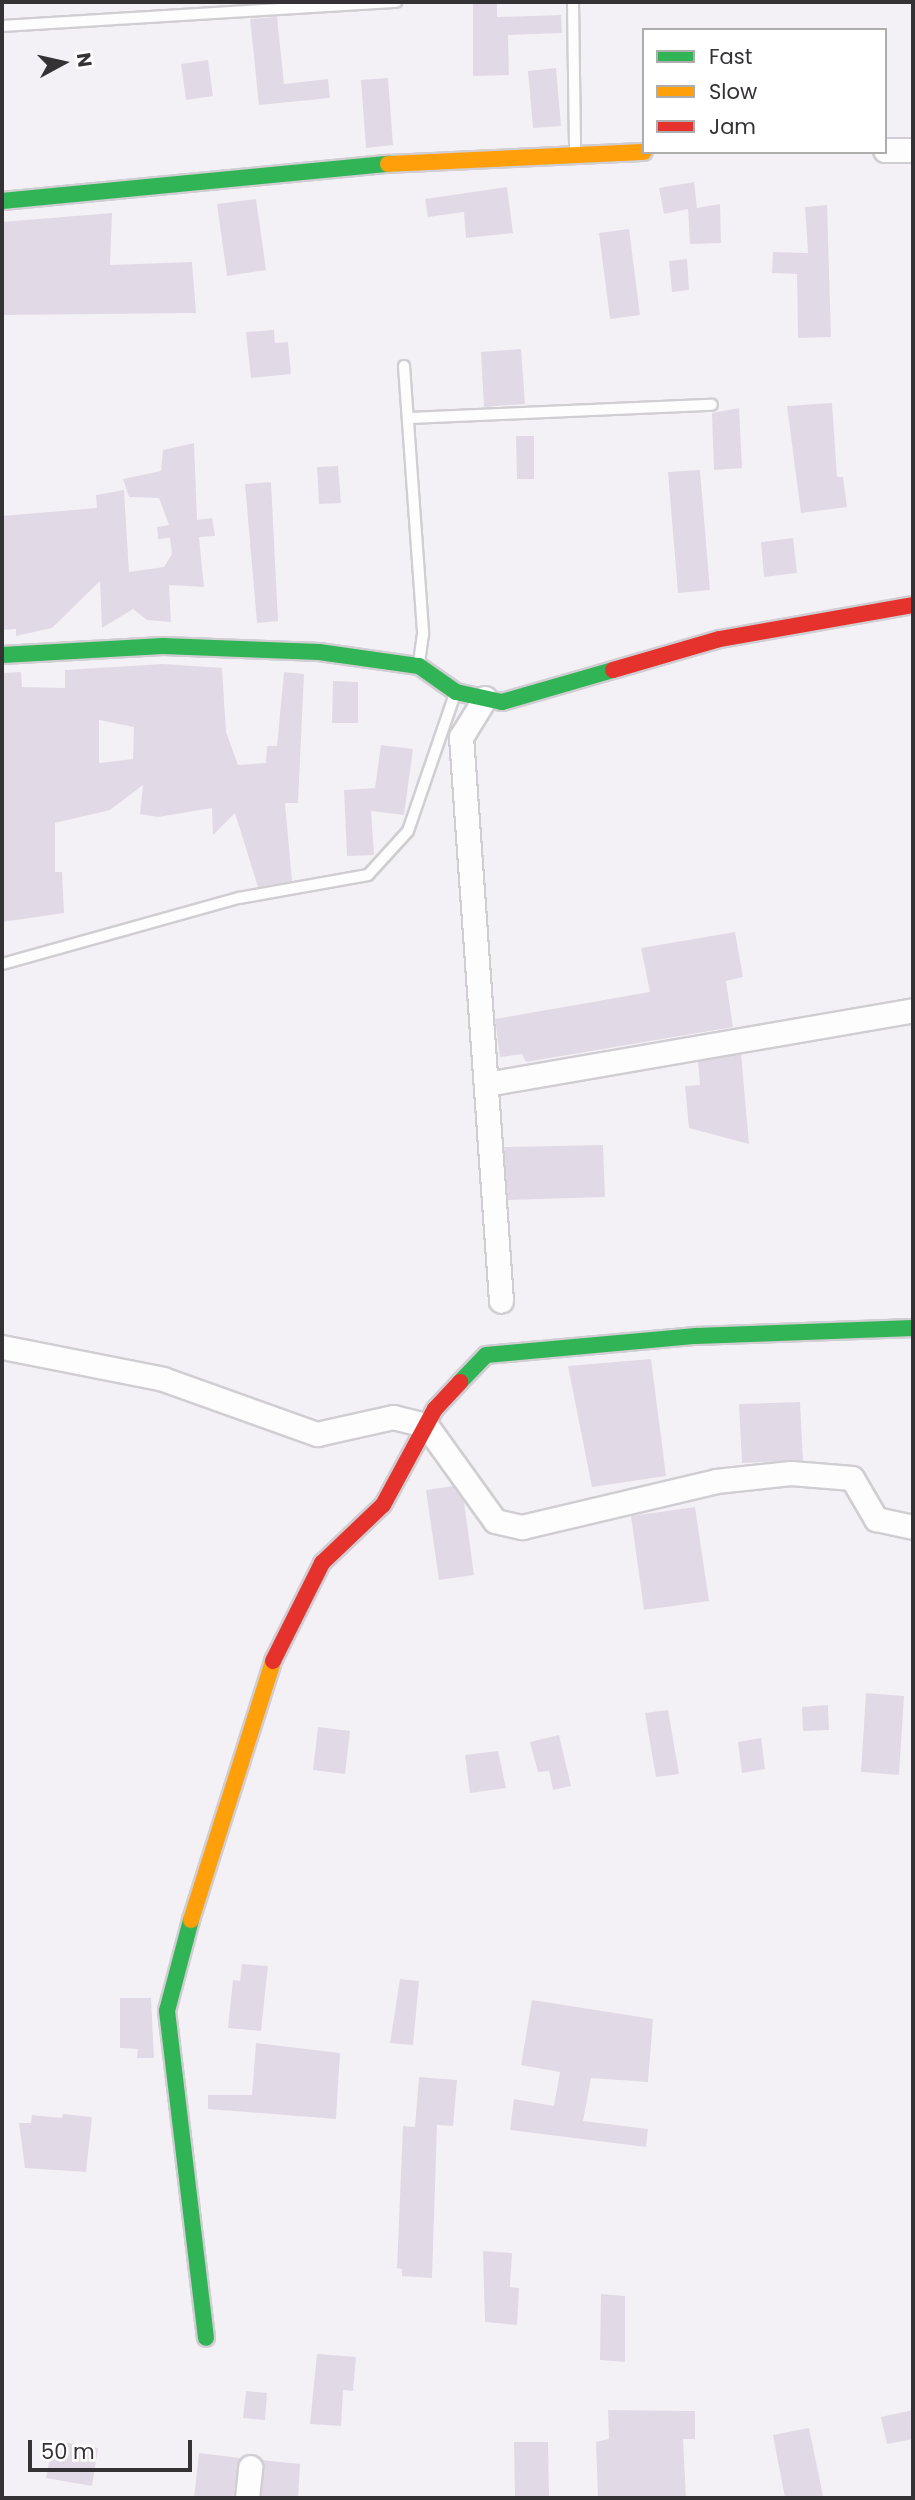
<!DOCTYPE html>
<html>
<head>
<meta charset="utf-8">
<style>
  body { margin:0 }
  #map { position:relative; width:915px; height:2500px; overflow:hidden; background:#f4f1f6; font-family:Poppins,sans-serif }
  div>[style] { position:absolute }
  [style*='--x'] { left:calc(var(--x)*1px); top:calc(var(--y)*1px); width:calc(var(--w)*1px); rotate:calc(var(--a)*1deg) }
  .building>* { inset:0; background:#e1dae6 }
  .roads { filter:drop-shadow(2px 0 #d0ced2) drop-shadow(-2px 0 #d0ced2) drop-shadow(0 2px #d0ced2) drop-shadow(0 -2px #d0ced2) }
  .lane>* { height:10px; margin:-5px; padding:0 5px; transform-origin:5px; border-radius:5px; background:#fdfdfe }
  .street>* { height:23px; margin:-11.5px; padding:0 11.5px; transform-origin:11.5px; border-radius:11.5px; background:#fdfdfe }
  .fast>* { height:16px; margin:-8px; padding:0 8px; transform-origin:8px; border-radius:8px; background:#30b455 }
  .slow>* { height:16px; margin:-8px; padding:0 8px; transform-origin:8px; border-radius:8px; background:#ff9f0a }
  .jam>* { height:16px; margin:-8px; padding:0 8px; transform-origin:8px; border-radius:8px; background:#e5322d }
  span { translate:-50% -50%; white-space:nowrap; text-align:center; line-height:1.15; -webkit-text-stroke:7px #fff; paint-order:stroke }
  .frame { position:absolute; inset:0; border:4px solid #343235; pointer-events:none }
  .legend { position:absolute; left:642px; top:28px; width:245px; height:126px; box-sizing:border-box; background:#fff; border:2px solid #aeadae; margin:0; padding:9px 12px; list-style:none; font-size:21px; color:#343235 }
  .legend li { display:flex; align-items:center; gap:14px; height:35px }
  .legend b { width:35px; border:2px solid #aeadae }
  .north { position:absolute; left:28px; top:28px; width:70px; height:70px; -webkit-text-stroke:5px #fff; paint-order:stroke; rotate:82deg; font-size:19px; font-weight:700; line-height:28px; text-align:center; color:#343235 }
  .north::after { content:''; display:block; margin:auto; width:24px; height:32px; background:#343235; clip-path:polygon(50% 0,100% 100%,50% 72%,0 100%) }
  .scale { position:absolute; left:28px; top:2440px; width:164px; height:32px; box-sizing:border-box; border:4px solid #343235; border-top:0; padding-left:9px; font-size:21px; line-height:24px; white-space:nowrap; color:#343235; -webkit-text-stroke:5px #fff; paint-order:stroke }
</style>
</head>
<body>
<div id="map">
  <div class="building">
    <i style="clip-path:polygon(473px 3px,497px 3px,497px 17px,561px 15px,562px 33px,508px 35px,509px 75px,473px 76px)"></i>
    <i style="clip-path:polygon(277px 17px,284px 84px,328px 79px,330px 98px,259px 105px,250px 19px)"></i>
    <i style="clip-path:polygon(208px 60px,213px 96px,186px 100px,181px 64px)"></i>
    <i style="clip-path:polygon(556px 68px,561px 126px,533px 128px,528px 71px)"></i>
    <i style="clip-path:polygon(388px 78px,393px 145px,366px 148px,361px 80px)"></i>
    <i style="clip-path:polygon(694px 182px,697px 208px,720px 204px,721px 243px,690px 244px,688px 209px,664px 214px,659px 188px)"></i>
    <i style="clip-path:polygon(507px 187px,513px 233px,466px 238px,464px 212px,428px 217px,425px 199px)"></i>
    <i style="clip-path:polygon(256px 199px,266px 270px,227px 276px,217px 204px)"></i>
    <i style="clip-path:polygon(827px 205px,831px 337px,798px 338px,797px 274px,772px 273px,773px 252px,808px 253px,805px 207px)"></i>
    <i style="clip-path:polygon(112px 213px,110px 265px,192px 262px,196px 313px,2px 315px,2px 222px)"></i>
    <i style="clip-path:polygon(629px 229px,640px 315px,610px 319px,599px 233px)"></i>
    <i style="clip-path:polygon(687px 259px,689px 290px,672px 292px,669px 261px)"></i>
    <i style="clip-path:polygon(274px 330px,275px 343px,288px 342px,291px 374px,251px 378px,246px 332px)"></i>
    <i style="clip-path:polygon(521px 349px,525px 404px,484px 407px,481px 352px)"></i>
    <i style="clip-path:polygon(832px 403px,837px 477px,843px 477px,847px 507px,801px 513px,787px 406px)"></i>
    <i style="clip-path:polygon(739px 408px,742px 468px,714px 470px,712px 413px)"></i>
    <i style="clip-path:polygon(516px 436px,534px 436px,534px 479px,517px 479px)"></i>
    <i style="clip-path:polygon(194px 443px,197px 520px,212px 518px,215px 536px,199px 537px,204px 587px,169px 585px,171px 622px,147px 620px,133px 609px,102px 628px,100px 581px,52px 628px,16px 636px,16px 629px,2px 630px,2px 516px,97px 508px,96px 495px,124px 490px,129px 572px,164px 567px,172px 554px,170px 538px,158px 539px,157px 527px,169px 525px,159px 498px,129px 497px,123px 479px,161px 471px,163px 450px)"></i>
    <i style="clip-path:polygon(338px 466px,341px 503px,319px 504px,317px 467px)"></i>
    <i style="clip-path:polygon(700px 470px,710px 590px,678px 593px,668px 472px)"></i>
    <i style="clip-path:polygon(271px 482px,278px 621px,257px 623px,245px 484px)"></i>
    <i style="clip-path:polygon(793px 538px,797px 573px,764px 577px,761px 542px)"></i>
    <i style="clip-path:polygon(evenodd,163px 664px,222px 668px,226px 732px,238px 765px,266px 763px,267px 746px,277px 746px,284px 672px,304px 674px,298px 803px,285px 803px,292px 881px,258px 887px,235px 813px,213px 835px,212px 808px,158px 817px,140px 814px,143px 785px,110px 810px,55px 823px,55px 872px,62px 872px,64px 913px,2px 922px,2px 673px,21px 672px,22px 687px,65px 688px,65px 670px,163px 664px,99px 720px,134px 727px,133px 759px,99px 763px,99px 720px)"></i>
    <i style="clip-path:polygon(333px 681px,358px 682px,358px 723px,332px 723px)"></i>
    <i style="clip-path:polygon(381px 745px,413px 749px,404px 815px,371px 811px,374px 855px,347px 856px,344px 790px,375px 788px)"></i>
    <i style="clip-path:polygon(735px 932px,743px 977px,726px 981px,733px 1027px,526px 1062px,522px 1054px,500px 1057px,495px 1019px,650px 992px,641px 948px)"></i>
    <i style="clip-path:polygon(741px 1054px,749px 1144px,689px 1128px,685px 1086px,700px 1085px,698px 1061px)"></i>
    <i style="clip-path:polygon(603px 1145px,605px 1197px,508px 1200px,504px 1147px)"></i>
    <i style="clip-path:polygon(651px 1359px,666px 1476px,592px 1487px,568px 1366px)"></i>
    <i style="clip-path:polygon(800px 1402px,803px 1460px,742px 1463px,739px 1404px)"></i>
    <i style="clip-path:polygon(453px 1486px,464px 1502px,474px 1575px,439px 1580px,426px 1490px)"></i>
    <i style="clip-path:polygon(695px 1507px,709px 1601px,644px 1610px,631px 1516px)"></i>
    <i style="clip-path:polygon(866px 1693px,904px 1696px,899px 1775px,861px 1772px)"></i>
    <i style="clip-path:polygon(828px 1705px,829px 1730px,803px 1731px,802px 1707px)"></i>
    <i style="clip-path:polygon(668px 1710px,679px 1774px,656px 1777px,645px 1713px)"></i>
    <i style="clip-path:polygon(318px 1727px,350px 1731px,345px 1774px,313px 1770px)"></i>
    <i style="clip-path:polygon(559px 1735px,571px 1786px,553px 1790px,549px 1771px,538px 1772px,530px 1742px)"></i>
    <i style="clip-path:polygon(761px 1738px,765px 1769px,742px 1773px,738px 1742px)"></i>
    <i style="clip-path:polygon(498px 1751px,506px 1788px,470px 1793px,465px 1755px)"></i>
    <i style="clip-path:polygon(242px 1964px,268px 1966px,261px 2031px,228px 2028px,233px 1980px,240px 1981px)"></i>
    <i style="clip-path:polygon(400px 1979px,419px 1981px,413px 2045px,390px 2043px)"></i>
    <i style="clip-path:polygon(120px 1998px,151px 1998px,154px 2058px,137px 2058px,138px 2049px,120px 2048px)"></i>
    <i style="clip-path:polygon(532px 2000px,653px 2019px,648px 2082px,591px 2078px,583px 2121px,648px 2129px,646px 2147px,510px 2130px,514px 2099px,554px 2106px,560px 2072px,521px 2065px)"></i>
    <i style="clip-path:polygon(256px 2043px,340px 2053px,336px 2119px,208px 2109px,208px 2095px,252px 2095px)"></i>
    <i style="clip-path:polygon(419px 2077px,457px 2080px,453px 2126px,437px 2125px,432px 2278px,402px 2276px,402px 2269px,397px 2268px,403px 2126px,415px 2127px)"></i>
    <i style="clip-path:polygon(63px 2114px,92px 2117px,86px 2172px,25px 2168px,19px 2123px,31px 2123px,32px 2115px,62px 2118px)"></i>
    <i style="clip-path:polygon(483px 2251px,512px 2253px,510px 2287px,519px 2288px,517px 2325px,485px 2322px)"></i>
    <i style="clip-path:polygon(601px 2294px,625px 2296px,625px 2362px,600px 2360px)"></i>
    <i style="clip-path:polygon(317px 2354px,356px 2357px,353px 2391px,343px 2390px,341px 2426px,310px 2424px)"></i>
    <i style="clip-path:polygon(246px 2391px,267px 2393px,265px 2420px,243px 2418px)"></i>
    <i style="clip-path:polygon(608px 2410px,695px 2411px,695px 2439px,683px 2439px,686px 2498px,598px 2498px,596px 2442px,609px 2439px)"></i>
    <i style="clip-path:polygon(913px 2410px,913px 2439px,887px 2444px,881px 2417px)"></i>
    <i style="clip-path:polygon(809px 2428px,823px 2496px,785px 2498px,773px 2435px)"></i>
    <i style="clip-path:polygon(63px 2442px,98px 2448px,92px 2486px,46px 2478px,50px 2456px,60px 2454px)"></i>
    <i style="clip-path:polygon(514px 2442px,548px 2442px,549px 2498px,515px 2498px)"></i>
    <i style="clip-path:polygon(199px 2453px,240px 2458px,233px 2498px,194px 2498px)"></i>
    <i style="clip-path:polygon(262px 2460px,300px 2464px,298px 2498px,261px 2498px)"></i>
  </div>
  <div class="roads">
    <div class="lane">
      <i style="--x:573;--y:2;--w:150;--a:89.2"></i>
      <i style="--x:2;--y:26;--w:395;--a:-3.5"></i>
      <i style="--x:404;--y:366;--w:269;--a:85.9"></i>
      <i style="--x:423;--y:634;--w:30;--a:98"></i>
      <i style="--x:409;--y:418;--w:303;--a:-2.5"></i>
      <i style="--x:2;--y:964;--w:246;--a:-15.6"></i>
      <i style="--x:239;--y:898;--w:131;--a:-10.1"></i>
      <i style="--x:368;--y:875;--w:59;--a:-47.7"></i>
      <i style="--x:408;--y:831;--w:145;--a:-71.1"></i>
    </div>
    <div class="street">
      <i style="--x:885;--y:150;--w:28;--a:0"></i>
      <i style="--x:485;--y:698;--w:46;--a:121.6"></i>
      <i style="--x:461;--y:737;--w:565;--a:85.94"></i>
      <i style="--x:486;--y:1084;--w:433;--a:-9.8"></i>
      <i style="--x:2;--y:1347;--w:164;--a:11.2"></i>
      <i style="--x:163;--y:1379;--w:164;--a:19.7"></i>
      <i style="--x:317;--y:1434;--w:78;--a:-12.6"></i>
      <i style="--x:393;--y:1417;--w:34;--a:14"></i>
      <i style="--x:426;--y:1425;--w:118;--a:54.3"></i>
      <i style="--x:495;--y:1521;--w:28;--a:13"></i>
      <i style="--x:522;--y:1527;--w:199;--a:-13.3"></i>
      <i style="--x:716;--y:1481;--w:75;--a:-6.1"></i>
      <i style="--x:791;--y:1473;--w:61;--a:4.7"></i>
      <i style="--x:852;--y:1478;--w:48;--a:59.7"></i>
      <i style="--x:876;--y:1519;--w:38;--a:12"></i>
      <i style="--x:247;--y:2498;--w:31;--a:-84"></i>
    </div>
    <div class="fast">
      <i style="--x:2;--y:201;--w:388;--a:-5.5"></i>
      <i style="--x:2;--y:655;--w:161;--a:-3.2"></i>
      <i style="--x:163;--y:646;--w:156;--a:2.2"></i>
      <i style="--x:319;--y:652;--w:101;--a:8"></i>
      <i style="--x:419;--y:666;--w:45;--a:35.1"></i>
      <i style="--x:456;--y:692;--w:47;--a:12.3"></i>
      <i style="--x:502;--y:702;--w:116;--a:-16.1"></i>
      <i style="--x:460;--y:1382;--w:37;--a:-46"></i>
      <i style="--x:486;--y:1355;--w:211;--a:-5.2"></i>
      <i style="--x:696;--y:1336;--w:217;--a:-2.1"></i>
      <i style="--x:191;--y:1920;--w:94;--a:104.8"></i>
      <i style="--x:167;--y:2011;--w:329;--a:83.2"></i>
    </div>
    <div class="slow">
      <i style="--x:388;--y:164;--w:256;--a:-2.7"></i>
      <i style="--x:191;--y:1920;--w:272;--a:-72.4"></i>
    </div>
    <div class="jam">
      <i style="--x:613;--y:670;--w:111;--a:-16.2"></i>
      <i style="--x:720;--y:639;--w:196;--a:-10"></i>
      <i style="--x:273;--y:1661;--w:110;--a:-63.4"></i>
      <i style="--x:322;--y:1563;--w:84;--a:-43.6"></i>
      <i style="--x:383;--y:1505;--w:109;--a:-61.6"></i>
      <i style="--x:435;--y:1409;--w:37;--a:-47"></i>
    </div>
  </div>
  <div class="frame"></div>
  <ul class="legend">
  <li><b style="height:9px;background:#30b455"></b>Fast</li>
  <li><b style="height:9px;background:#ff9f0a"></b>Slow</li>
  <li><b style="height:9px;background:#e5322d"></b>Jam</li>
  </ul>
  <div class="north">N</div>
  <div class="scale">50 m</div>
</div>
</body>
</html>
